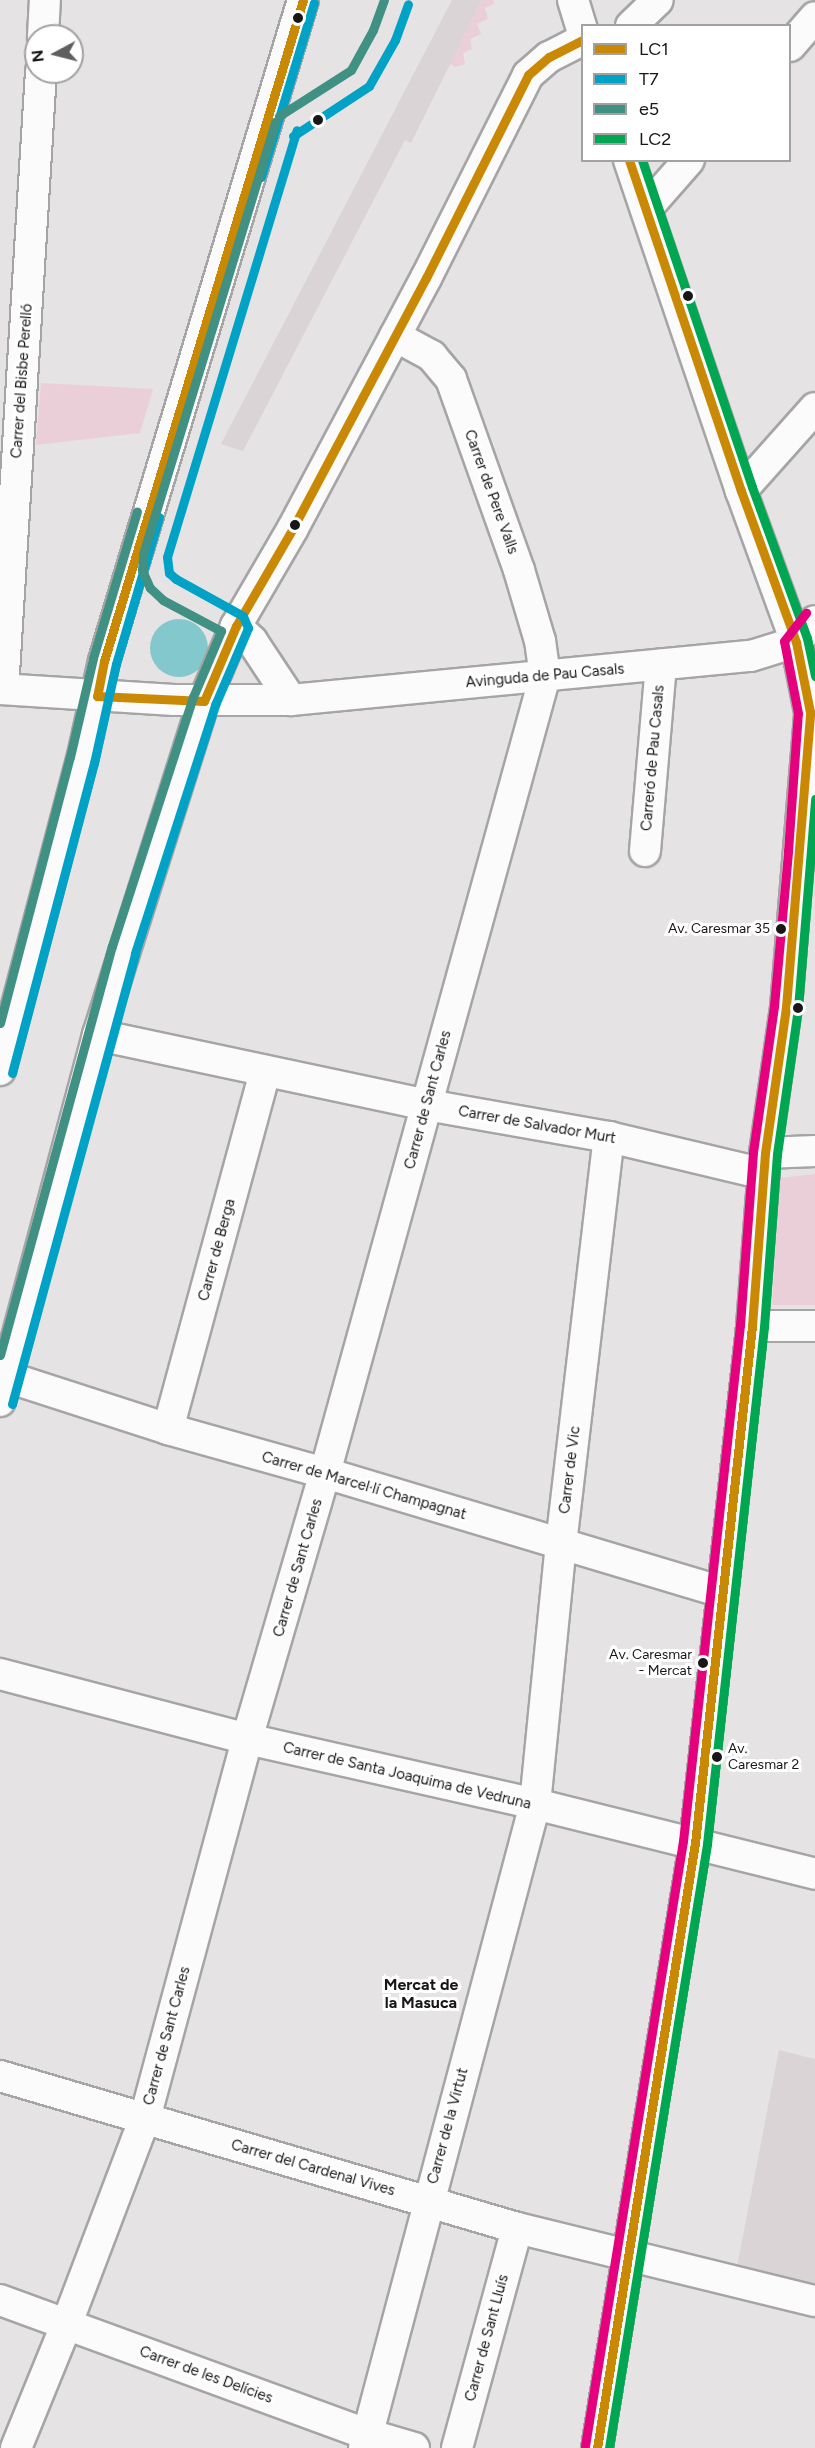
<!DOCTYPE html>
<html>
<head>
<meta charset="utf-8">
<style>
  body { margin:0 }
  #map { position:relative; width:815px; height:2448px; overflow:hidden; background:#e5e3e4; font-family:Figtree,sans-serif }
  div>[style] { position:absolute }
  [style*='--x'] { left:calc(var(--x)*1px); top:calc(var(--y)*1px); width:calc(var(--w)*1px); rotate:calc(var(--a)*1deg) }
  .built>* { inset:0; background:#dbd4d6 }
  .green>* { inset:0; background:#ebcfd8 }
  .water>* { inset:0; background:#82c8cd }
  .round { border-radius:50% }
  .roads { filter:drop-shadow(2px 0 #a6a5a5) drop-shadow(-2px 0 #a6a5a5) drop-shadow(0 2px #a6a5a5) drop-shadow(0 -2px #a6a5a5) }
  .minor>* { height:30px; margin:-15px; padding:0 15px; transform-origin:15px; border-radius:15px; background:#fbfbfb }
  .bus-1>* { height:9px; margin:-4.5px; padding:0 4.5px; transform-origin:4.5px; border-radius:4.5px; background:#ca8905 }
  .bus-2>* { height:9px; margin:-4.5px; padding:0 4.5px; transform-origin:4.5px; border-radius:4.5px; background:#01a2c5 }
  .bus-3>* { height:9px; margin:-4.5px; padding:0 4.5px; transform-origin:4.5px; border-radius:4.5px; background:#409183 }
  .bus-4>* { height:9px; margin:-4.5px; padding:0 4.5px; transform-origin:4.5px; border-radius:4.5px; background:#00a651 }
  .bus-5>* { height:9px; margin:-4.5px; padding:0 4.5px; transform-origin:4.5px; border-radius:4.5px; background:#e5007d }
  .dots>* { width:16px; height:16px; translate:-50% -50%; box-sizing:border-box; border:3px solid #fff; border-radius:50% }
  span { translate:-50% -50%; white-space:nowrap; text-align:center; line-height:1.15; -webkit-text-stroke:6px #fff; paint-order:stroke }
  .bus-label { font-size:14px; color:#181617 }
  .right { translate:-100% -50%; text-align:right }
  .left { translate:0 -50%; text-align:left }
  .street-label { font-size:15px; color:#181617 }
  .neighbourhood-label { font-size:16px; color:#181617; font-weight:700 }
  .legend { position:absolute; left:581px; top:24px; width:210px; height:138px; box-sizing:border-box; background:#fff; border:2px solid #a3a2a2; margin:0; padding:8px 10px; list-style:none; font-size:18px; color:#181617 }
  .legend li { display:flex; align-items:center; gap:12px; height:30px }
  .legend b { width:30px; border:2px solid #a3a2a2 }
  .north { position:absolute; left:24px; top:24px; width:60px; height:60px; box-sizing:border-box; background:#fff; border:2px solid #a3a2a2; border-radius:50%; rotate:263deg; font-size:16px; font-weight:700; line-height:24px; text-align:center; color:#181617 }
  .north::after { content:''; display:block; margin:auto; width:21px; height:27px; background:#605e5f; clip-path:polygon(50% 0,100% 100%,50% 72%,0 100%) }
</style>
</head>
<body>
<div id="map">
  <div class="built">
    <i style="clip-path:polygon(452px 0,482px 0,411px 143px,405px 140px,243px 451px,221px 444px)"></i>
    <i style="clip-path:polygon(779px 2050px,815px 2059px,815px 2306px,733px 2287px)"></i>
  </div>
  <div class="green">
    <i style="clip-path:polygon(482px 0,493px 0,494px 4px,485px 8px,488px 19px,477px 24px,481px 34px,470px 39px,472px 49px,463px 53px,465px 64px,455px 67px,450px 64px)"></i>
    <i style="clip-path:polygon(41px 383px,153px 389px,140px 433px,36px 445px)"></i>
    <i style="clip-path:polygon(815px 1174px,815px 1305px,772px 1305px,780px 1178px)"></i>
  </div>
  <div class="water">
    <i class="round" style="left:150px;top:619px;width:58px;height:58px"></i>
  </div>
  <div class="roads">
    <div class="minor">
      <i style="--x:573;--y:0;--w:31;--a:73"></i>
      <i style="--x:631;--y:26;--w:37;--a:-44"></i>
      <i style="--x:43;--y:36;--w:36;--a:-87"></i>
      <i style="--x:790;--y:46;--w:38;--a:-49"></i>
      <i style="--x:646;--y:209;--w:65;--a:-48.7"></i>
      <i style="--x:741;--y:491;--w:111;--a:-48.3"></i>
      <i style="--x:236;--y:626;--w:22;--a:43"></i>
      <i style="--x:252;--y:641;--w:71;--a:56.5"></i>
      <i style="--x:0;--y:689;--w:174;--a:3.6"></i>
      <i style="--x:174;--y:700;--w:117;--a:0"></i>
      <i style="--x:291;--y:700;--w:462;--a:-5.5"></i>
      <i style="--x:751;--y:656;--w:47;--a:-17.3"></i>
      <i style="--x:796;--y:642;--w:28;--a:-48"></i>
      <i style="--x:3;--y:689;--w:618;--a:-86.48"></i>
      <i style="--x:645;--y:851;--w:187;--a:-85.1"></i>
      <i style="--x:98;--y:1035;--w:336;--a:12"></i>
      <i style="--x:427;--y:1105;--w:185;--a:10"></i>
      <i style="--x:609;--y:1137;--w:159;--a:13.4"></i>
      <i style="--x:0;--y:1070;--w:321;--a:-75.2"></i>
      <i style="--x:82;--y:760;--w:101;--a:-77.5"></i>
      <i style="--x:104;--y:661;--w:690;--a:-73.25"></i>
      <i style="--x:765;--y:1153;--w:50;--a:-2.3"></i>
      <i style="--x:752;--y:1326;--w:63;--a:0"></i>
      <i style="--x:7;--y:1377;--w:169;--a:17.9"></i>
      <i style="--x:168;--y:1429;--w:163;--a:15.7"></i>
      <i style="--x:325;--y:1473;--w:413;--a:16.7"></i>
      <i style="--x:0;--y:1401;--w:379;--a:-75"></i>
      <i style="--x:98;--y:1035;--w:350;--a:-72.4"></i>
      <i style="--x:204;--y:701;--w:82;--a:-66.9"></i>
      <i style="--x:236;--y:626;--w:113;--a:-59.8"></i>
      <i style="--x:293;--y:528;--w:283;--a:-62"></i>
      <i style="--x:426;--y:278;--w:227;--a:-63.3"></i>
      <i style="--x:528;--y:75;--w:28;--a:-41"></i>
      <i style="--x:549;--y:57;--w:37;--a:-27"></i>
      <i style="--x:168;--y:1429;--w:371;--a:-74.8"></i>
      <i style="--x:0;--y:1674;--w:255;--a:14.7"></i>
      <i style="--x:247;--y:1739;--w:295;--a:12.7"></i>
      <i style="--x:535;--y:1804;--w:289;--a:14"></i>
      <i style="--x:0;--y:2076;--w:539;--a:16.38"></i>
      <i style="--x:517;--y:2228;--w:307;--a:13.8"></i>
      <i style="--x:0;--y:2300;--w:391;--a:20.1"></i>
      <i style="--x:367;--y:2434;--w:49;--a:16.6"></i>
      <i style="--x:16;--y:2448;--w:135;--a:-67.8"></i>
      <i style="--x:67;--y:2323;--w:219;--a:-69.2"></i>
      <i style="--x:145;--y:2118;--w:392;--a:-74.9"></i>
      <i style="--x:247;--y:1739;--w:277;--a:-73.7"></i>
      <i style="--x:325;--y:1473;--w:827;--a:-74.57"></i>
      <i style="--x:545;--y:676;--w:35;--a:-98"></i>
      <i style="--x:540;--y:641;--w:74;--a:-106.5"></i>
      <i style="--x:519;--y:570;--w:203;--a:-109.6"></i>
      <i style="--x:451;--y:379;--w:30;--a:-130"></i>
      <i style="--x:432;--y:356;--w:42;--a:-151.6"></i>
      <i style="--x:364;--y:2448;--w:666;--a:-75.13"></i>
      <i style="--x:535;--y:1804;--w:261;--a:-84.3"></i>
      <i style="--x:561;--y:1544;--w:410;--a:-83.3"></i>
      <i style="--x:457;--y:2448;--w:228;--a:-74.7"></i>
      <i style="--x:597;--y:2448;--w:613;--a:-80.8"></i>
      <i style="--x:695;--y:1843;--w:520;--a:-83.71"></i>
      <i style="--x:752;--y:1326;--w:173;--a:-85.7"></i>
      <i style="--x:765;--y:1153;--w:148;--a:-81.8"></i>
      <i style="--x:786;--y:1007;--w:296;--a:-85.3"></i>
      <i style="--x:810;--y:712;--w:71;--a:-101.3"></i>
      <i style="--x:796;--y:642;--w:161;--a:-110"></i>
      <i style="--x:741;--y:491;--w:349;--a:-108.7"></i>
    </div>
  </div>
  <div class="bus-1">
    <i style="--x:303;--y:0;--w:690;--a:106.75"></i>
    <i style="--x:104;--y:661;--w:36;--a:101"></i>
    <i style="--x:97;--y:696;--w:107;--a:2.7"></i>
    <i style="--x:204;--y:701;--w:82;--a:-66.9"></i>
    <i style="--x:236;--y:626;--w:113;--a:-59.8"></i>
    <i style="--x:293;--y:528;--w:283;--a:-62"></i>
    <i style="--x:426;--y:278;--w:227;--a:-63.3"></i>
    <i style="--x:528;--y:75;--w:28;--a:-41"></i>
    <i style="--x:549;--y:57;--w:37;--a:-27"></i>
    <i style="--x:597;--y:2448;--w:613;--a:-80.8"></i>
    <i style="--x:695;--y:1843;--w:520;--a:-83.71"></i>
    <i style="--x:752;--y:1326;--w:173;--a:-85.7"></i>
    <i style="--x:765;--y:1153;--w:148;--a:-81.8"></i>
    <i style="--x:786;--y:1007;--w:296;--a:-85.3"></i>
    <i style="--x:810;--y:712;--w:71;--a:-101.3"></i>
    <i style="--x:796;--y:642;--w:161;--a:-110"></i>
    <i style="--x:741;--y:491;--w:349;--a:-108.7"></i>
  </div>
  <div class="bus-2">
    <i style="--x:293;--y:136;--w:91;--a:-33.3"></i>
    <i style="--x:369;--y:86;--w:53;--a:-60.5"></i>
    <i style="--x:395;--y:40;--w:38;--a:-70"></i>
    <i style="--x:261;--y:177;--w:182;--a:-73.1"></i>
    <i style="--x:12;--y:1073;--w:321;--a:-75.2"></i>
    <i style="--x:94;--y:763;--w:101;--a:-77.5"></i>
    <i style="--x:116;--y:664;--w:153;--a:-73.7"></i>
    <i style="--x:12;--y:1404;--w:467;--a:-74.7"></i>
    <i style="--x:135;--y:953;--w:261;--a:-72.1"></i>
    <i style="--x:215;--y:705;--w:84;--a:-66.8"></i>
    <i style="--x:248;--y:628;--w:13;--a:-113"></i>
    <i style="--x:243;--y:616;--w:77;--a:-151.1"></i>
    <i style="--x:176;--y:579;--w:9;--a:-139"></i>
    <i style="--x:169;--y:573;--w:16;--a:-97"></i>
    <i style="--x:167;--y:557;--w:446;--a:-73.1"></i>
  </div>
  <div class="bus-3">
    <i style="--x:279;--y:116;--w:85;--a:-32.6"></i>
    <i style="--x:351;--y:70;--w:46;--a:-61.2"></i>
    <i style="--x:373;--y:30;--w:32;--a:-70"></i>
    <i style="--x:0;--y:1023;--w:275;--a:-75.3"></i>
    <i style="--x:70;--y:757;--w:102;--a:-76.9"></i>
    <i style="--x:93;--y:658;--w:153;--a:-73.3"></i>
    <i style="--x:0;--y:1355;--w:424;--a:-74.7"></i>
    <i style="--x:112;--y:946;--w:262;--a:-72"></i>
    <i style="--x:193;--y:697;--w:72;--a:-67"></i>
    <i style="--x:221;--y:631;--w:66;--a:-151.9"></i>
    <i style="--x:163;--y:600;--w:18;--a:-137"></i>
    <i style="--x:150;--y:588;--w:20;--a:-114"></i>
    <i style="--x:142;--y:570;--w:16;--a:-86"></i>
    <i style="--x:143;--y:554;--w:452;--a:-73"></i>
  </div>
  <div class="bus-4">
    <i style="--x:642;--y:160;--w:345;--a:71.4"></i>
    <i style="--x:752;--y:487;--w:161;--a:70"></i>
    <i style="--x:807;--y:638;--w:39;--a:78"></i>
    <i style="--x:609;--y:2448;--w:612;--a:-80.78"></i>
    <i style="--x:707;--y:1844;--w:520;--a:-83.71"></i>
    <i style="--x:764;--y:1327;--w:173;--a:-85.7"></i>
    <i style="--x:777;--y:1154;--w:148;--a:-81.8"></i>
    <i style="--x:798;--y:1008;--w:210;--a:-85.3"></i>
  </div>
  <div class="bus-5">
    <i style="--x:585;--y:2446;--w:613;--a:-80.8"></i>
    <i style="--x:683;--y:1841;--w:519;--a:-83.7"></i>
    <i style="--x:740;--y:1325;--w:173;--a:-85.7"></i>
    <i style="--x:753;--y:1152;--w:148;--a:-81.8"></i>
    <i style="--x:774;--y:1006;--w:156;--a:-84.8"></i>
    <i style="--x:788;--y:851;--w:138;--a:-85.9"></i>
    <i style="--x:798;--y:713;--w:73;--a:-101"></i>
    <i style="--x:784;--y:641;--w:36;--a:-52"></i>
  </div>
  <div class="dots">
    <i style="left:298px;top:18px;background:#181617"></i>
    <i style="left:318px;top:120px;background:#181617"></i>
    <i style="left:688px;top:296px;background:#181617"></i>
    <i style="left:295px;top:525px;background:#181617"></i>
    <i style="left:781px;top:929px;background:#181617"></i>
    <i style="left:798px;top:1008px;background:#181617"></i>
    <i style="left:703px;top:1663px;background:#181617"></i>
    <i style="left:717px;top:1757px;background:#181617"></i>
  </div>
  <div class="bus-label">
    <span class="right" style="left:770px;top:929px">Av. Caresmar 35</span>
    <span class="right" style="left:692px;top:1663px">Av. Caresmar<br>- Mercat</span>
    <span class="left" style="left:728px;top:1757px">Av.<br>Caresmar 2</span>
  </div>
  <div class="street-label">
    <span style="left:22px;top:381px;rotate:-86deg">Carrer del Bisbe Perelló</span>
    <span style="left:491px;top:492px;rotate:70deg">Carrer de Pere Valls</span>
    <span style="left:545px;top:676px;rotate:-5deg">Avinguda de Pau Casals</span>
    <span style="left:653px;top:758px;rotate:-85deg">Carreró de Pau Casals</span>
    <span style="left:428px;top:1100px;rotate:-75deg">Carrer de Sant Carles</span>
    <span style="left:537px;top:1125px;rotate:10deg">Carrer de Salvador Murt</span>
    <span style="left:217px;top:1250px;rotate:-75deg">Carrer de Berga</span>
    <span style="left:570px;top:1470px;rotate:-83deg">Carrer de Vic</span>
    <span style="left:364px;top:1486px;rotate:16deg">Carrer de Marcel·lí Champagnat</span>
    <span style="left:298px;top:1568px;rotate:-74deg">Carrer de Sant Carles</span>
    <span style="left:407px;top:1776px;rotate:13deg">Carrer de Santa Joaquima de Vedruna</span>
    <span style="left:167px;top:2036px;rotate:-75deg">Carrer de Sant Carles</span>
    <span style="left:448px;top:2126px;rotate:-75deg">Carrer de la Virtut</span>
    <span style="left:313px;top:2168px;rotate:16deg">Carrer del Cardenal Vives</span>
    <span style="left:487px;top:2338px;rotate:-75deg">Carrer de Sant Lluís</span>
    <span style="left:206px;top:2375px;rotate:20deg">Carrer de les Delícies</span>
  </div>
  <div class="neighbourhood-label">
    <span style="left:421px;top:1994px">Mercat de<br>la Masuca</span>
  </div>
  <ul class="legend">
  <li><b style="height:8px;background:#ca8905"></b>LC1</li>
  <li><b style="height:8px;background:#01a2c5"></b>T7</li>
  <li><b style="height:8px;background:#409183"></b>e5</li>
  <li><b style="height:8px;background:#00a651"></b>LC2</li>
  </ul>
  <div class="north">N</div>
</div>
</body>
</html>
